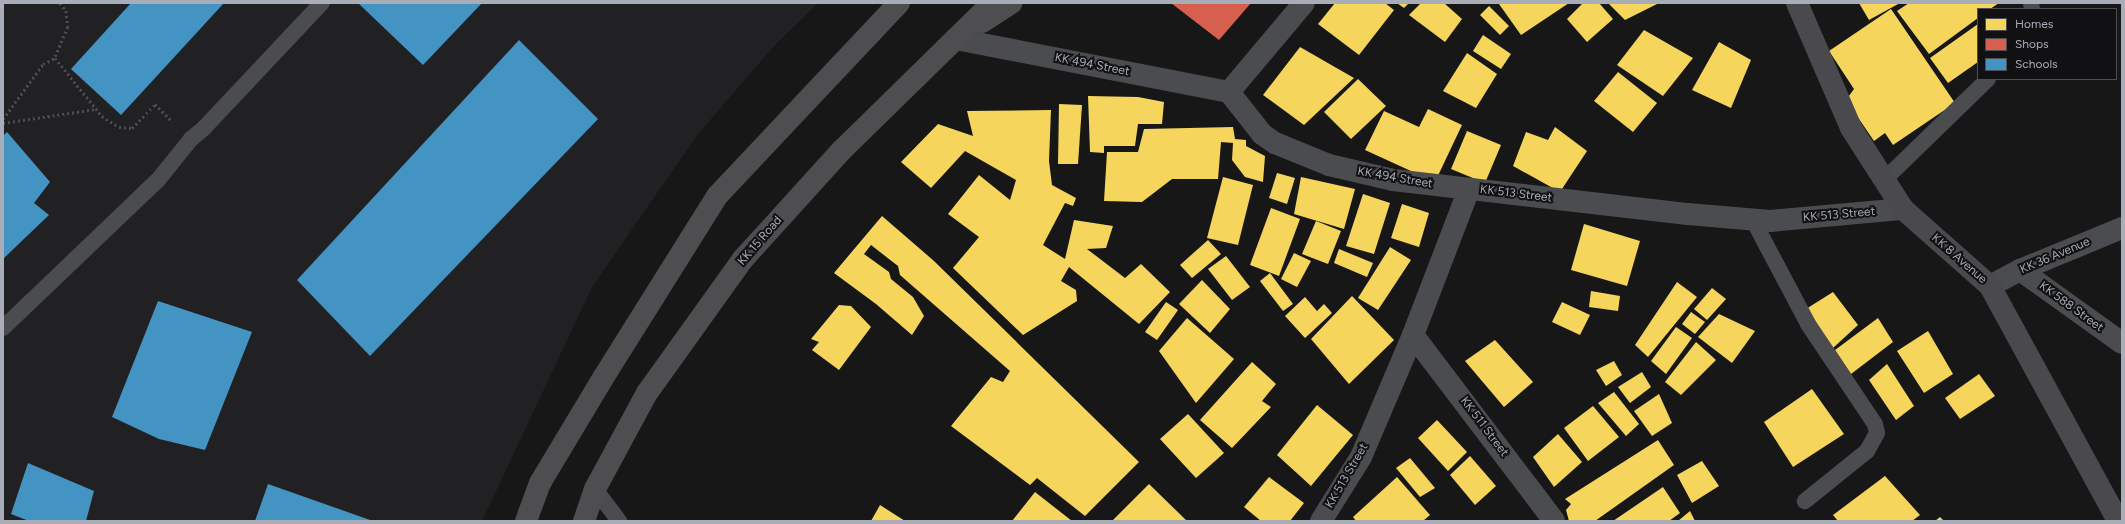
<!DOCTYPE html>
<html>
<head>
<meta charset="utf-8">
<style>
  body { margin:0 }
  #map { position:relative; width:2125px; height:524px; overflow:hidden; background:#171717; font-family:Figtree,sans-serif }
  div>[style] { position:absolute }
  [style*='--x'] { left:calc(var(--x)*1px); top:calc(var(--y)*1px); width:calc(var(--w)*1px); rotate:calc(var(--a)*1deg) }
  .built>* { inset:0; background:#212123 }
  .homes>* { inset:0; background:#f6d55c }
  .shops>* { inset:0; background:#d6604d }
  .schools>* { inset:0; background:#4393c3 }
  .path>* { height:2.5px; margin-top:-1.25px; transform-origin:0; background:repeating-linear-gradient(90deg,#4d4e52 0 2px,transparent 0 5px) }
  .lane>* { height:16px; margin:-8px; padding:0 8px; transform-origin:8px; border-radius:8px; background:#4b4c50 }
  .street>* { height:22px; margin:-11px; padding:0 11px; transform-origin:11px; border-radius:11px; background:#4b4c50 }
  .secondary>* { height:22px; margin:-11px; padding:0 11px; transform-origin:11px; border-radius:11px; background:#4a4a4e }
  .highway>* { height:22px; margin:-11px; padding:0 11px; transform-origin:11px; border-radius:11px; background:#4e4e51 }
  span { translate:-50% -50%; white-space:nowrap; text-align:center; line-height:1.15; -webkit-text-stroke:4px #111113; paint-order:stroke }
  .street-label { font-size:12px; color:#a8adb8 }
  .frame { position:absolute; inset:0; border:4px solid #a8adb8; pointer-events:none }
  .legend { position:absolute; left:1977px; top:8px; width:140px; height:72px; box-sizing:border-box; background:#111113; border:1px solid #4d4f55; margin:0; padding:5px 7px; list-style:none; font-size:12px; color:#a8adb8 }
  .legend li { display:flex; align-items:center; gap:8px; height:20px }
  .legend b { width:20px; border:1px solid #4d4f55 }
</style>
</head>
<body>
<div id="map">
  <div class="built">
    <i style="clip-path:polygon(3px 3px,818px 3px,774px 46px,698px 134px,592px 287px,482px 521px,3px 521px)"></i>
  </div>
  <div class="homes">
    <i style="clip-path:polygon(1335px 3px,1385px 3px,1394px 10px,1359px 55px,1318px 24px)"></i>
    <i style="clip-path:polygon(1397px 3px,1409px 3px,1404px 8px)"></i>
    <i style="clip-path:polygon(1421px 3px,1444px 3px,1462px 19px,1445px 42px,1409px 15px)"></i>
    <i style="clip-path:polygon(1502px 3px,1569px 3px,1521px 35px,1499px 4px)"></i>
    <i style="clip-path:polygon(1583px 3px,1599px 3px,1613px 19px,1587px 42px,1567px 19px)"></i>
    <i style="clip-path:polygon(1608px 3px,1659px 3px,1625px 20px)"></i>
    <i style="clip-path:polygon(1859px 3px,1900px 3px,1869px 20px)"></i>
    <i style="clip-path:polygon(1909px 3px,1999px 3px,1990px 9px,1978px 9px,1978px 18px,1929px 54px,1897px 11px)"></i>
    <i style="clip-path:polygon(1489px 6px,1509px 26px,1500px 35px,1480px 15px)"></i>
    <i style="clip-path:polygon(1891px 9px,1955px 103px,1893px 145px,1885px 133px,1874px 141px,1846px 100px,1854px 89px,1829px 51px)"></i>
    <i style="clip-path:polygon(1978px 24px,1978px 62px,1948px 83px,1930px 58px)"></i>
    <i style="clip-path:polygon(1644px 30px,1693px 58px,1663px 96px,1617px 65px)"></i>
    <i style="clip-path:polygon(1483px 35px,1511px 54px,1501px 69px,1473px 51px)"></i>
    <i style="clip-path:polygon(1719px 42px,1751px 60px,1731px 108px,1692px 90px)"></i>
    <i style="clip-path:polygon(1300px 47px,1354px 78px,1304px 125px,1263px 95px)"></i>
    <i style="clip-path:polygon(1467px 53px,1497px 74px,1476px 108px,1443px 91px)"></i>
    <i style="clip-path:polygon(1618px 72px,1657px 103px,1633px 132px,1594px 101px)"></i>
    <i style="clip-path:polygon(1358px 79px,1386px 106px,1351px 139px,1324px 112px)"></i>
    <i style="clip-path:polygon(1088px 96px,1138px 97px,1164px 102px,1162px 124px,1138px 124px,1135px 146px,1104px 146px,1104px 153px,1090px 152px)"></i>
    <i style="clip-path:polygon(1059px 104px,1082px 105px,1078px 164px,1058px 164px)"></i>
    <i style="clip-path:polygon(1428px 109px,1462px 125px,1435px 182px,1365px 150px,1384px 111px,1419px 127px)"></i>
    <i style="clip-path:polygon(1051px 110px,1049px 161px,1052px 185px,1076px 198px,1073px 206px,1065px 203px,1043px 245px,1065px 259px,1074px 220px,1113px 226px,1106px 248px,1087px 249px,1125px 278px,1141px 264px,1170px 292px,1139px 324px,1069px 267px,1061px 281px,1076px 290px,1077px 301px,1023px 335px,953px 268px,979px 237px,948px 214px,979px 175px,1010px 200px,1016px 180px,965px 151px,931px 188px,901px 162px,938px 124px,973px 136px,967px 111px)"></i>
    <i style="clip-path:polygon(1233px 127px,1235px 139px,1246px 140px,1246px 146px,1265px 156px,1263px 182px,1245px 177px,1232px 160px,1233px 143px,1221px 142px,1218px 179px,1172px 179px,1142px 202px,1104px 201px,1107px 152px,1138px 152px,1144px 129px)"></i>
    <i style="clip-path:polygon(1555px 127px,1587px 151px,1560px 192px,1513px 166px,1526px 132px,1548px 140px)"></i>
    <i style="clip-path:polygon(1467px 131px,1501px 145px,1485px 183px,1451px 169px)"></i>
    <i style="clip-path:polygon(1277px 173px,1295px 178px,1287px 204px,1269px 198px)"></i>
    <i style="clip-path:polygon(1223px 177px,1253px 185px,1238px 245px,1207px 238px)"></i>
    <i style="clip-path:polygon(1301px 177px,1355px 189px,1344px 229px,1294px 214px)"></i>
    <i style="clip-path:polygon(1363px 194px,1390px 203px,1374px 254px,1346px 246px)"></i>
    <i style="clip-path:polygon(1402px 204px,1429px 213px,1419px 247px,1391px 238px)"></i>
    <i style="clip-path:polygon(1271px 208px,1300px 219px,1279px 276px,1250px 265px)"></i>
    <i style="clip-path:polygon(882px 216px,934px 261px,1139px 462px,1085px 516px,1037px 478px,1030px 485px,951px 426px,991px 377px,1003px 382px,1010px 371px,900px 275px,898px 266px,871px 245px,864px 254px,889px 272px,891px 279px,913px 297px,924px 316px,912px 335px,876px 304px,834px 273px)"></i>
    <i style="clip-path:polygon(1316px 221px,1341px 231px,1328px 264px,1302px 254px)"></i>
    <i style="clip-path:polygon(1584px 224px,1640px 241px,1627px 286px,1571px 270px)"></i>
    <i style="clip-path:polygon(1208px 240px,1221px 254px,1192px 278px,1180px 265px)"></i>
    <i style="clip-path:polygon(1390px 247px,1411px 260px,1378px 310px,1358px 298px)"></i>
    <i style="clip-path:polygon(1339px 249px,1373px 263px,1367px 277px,1334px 263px)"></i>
    <i style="clip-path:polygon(1294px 253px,1311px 261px,1297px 287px,1281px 279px)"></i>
    <i style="clip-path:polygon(1226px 256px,1250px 287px,1232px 300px,1208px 269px)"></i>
    <i style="clip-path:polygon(1270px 273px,1293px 304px,1283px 311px,1260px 281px)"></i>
    <i style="clip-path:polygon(1202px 280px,1230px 309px,1210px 333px,1179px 304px)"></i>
    <i style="clip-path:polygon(1677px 282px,1697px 297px,1648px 357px,1635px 345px)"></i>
    <i style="clip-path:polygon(1712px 288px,1726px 299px,1707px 320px,1694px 309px)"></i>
    <i style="clip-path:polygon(1591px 291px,1620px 296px,1618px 311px,1589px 307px)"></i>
    <i style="clip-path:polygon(1833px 292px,1858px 325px,1833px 348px,1806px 309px)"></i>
    <i style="clip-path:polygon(1352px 296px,1394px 340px,1349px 384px,1311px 339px)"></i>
    <i style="clip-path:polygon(1305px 297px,1317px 311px,1324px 304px,1332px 313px,1305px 338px,1285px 316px)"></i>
    <i style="clip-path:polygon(1166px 302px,1178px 310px,1157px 340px,1145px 332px)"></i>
    <i style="clip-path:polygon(1562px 302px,1590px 315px,1580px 335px,1552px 322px)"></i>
    <i style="clip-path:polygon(839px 305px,851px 306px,871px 327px,839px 370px,812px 350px,819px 342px,811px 339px)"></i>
    <i style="clip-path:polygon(1691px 312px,1705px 322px,1695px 334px,1682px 324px)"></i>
    <i style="clip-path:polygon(1719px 314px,1755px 331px,1732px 363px,1698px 337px)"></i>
    <i style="clip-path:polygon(1187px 318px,1234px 359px,1196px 403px,1159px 351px)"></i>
    <i style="clip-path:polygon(1878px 318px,1893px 342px,1851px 374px,1835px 350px)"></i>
    <i style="clip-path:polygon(1676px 327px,1692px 338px,1666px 374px,1651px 361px)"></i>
    <i style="clip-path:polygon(1928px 331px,1953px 374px,1924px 393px,1897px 351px)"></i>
    <i style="clip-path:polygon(1495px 340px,1533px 382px,1504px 407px,1465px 361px)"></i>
    <i style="clip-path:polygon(1696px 342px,1716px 360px,1681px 395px,1665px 382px)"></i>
    <i style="clip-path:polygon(1614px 361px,1622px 375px,1606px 386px,1596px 370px)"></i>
    <i style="clip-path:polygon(1252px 362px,1276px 384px,1262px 401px,1271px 407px,1232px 448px,1200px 420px)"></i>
    <i style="clip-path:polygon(1887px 364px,1914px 406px,1896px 420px,1869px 380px)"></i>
    <i style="clip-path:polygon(1642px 372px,1651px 387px,1630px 403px,1618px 387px)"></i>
    <i style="clip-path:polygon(1979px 374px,1995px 396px,1960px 419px,1945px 398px)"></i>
    <i style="clip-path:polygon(1812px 389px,1844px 434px,1793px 467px,1764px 422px)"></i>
    <i style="clip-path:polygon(1614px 392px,1639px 424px,1626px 436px,1598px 403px)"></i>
    <i style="clip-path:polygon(1659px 394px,1672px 423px,1652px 436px,1634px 411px)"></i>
    <i style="clip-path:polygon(1317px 405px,1353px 435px,1311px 486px,1277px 455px)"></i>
    <i style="clip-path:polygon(1593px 406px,1619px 437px,1588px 461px,1564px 428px)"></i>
    <i style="clip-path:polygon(1188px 414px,1224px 453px,1196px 478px,1160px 439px)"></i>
    <i style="clip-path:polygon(1437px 420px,1467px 452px,1448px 471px,1418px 438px)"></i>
    <i style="clip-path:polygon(1558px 434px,1582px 462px,1554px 487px,1533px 457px)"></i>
    <i style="clip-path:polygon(1658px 440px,1674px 465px,1595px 521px,1569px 521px,1566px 510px,1571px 504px,1565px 499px)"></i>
    <i style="clip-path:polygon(1470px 456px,1496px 486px,1475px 505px,1450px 475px)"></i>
    <i style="clip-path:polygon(1410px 458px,1435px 488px,1420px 497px,1396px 468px)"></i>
    <i style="clip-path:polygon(1702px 461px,1719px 486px,1692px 503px,1677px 475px)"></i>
    <i style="clip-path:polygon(1885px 476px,1920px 515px,1912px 521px,1838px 521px,1833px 515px)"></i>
    <i style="clip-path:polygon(1269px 477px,1304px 503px,1290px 521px,1261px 521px,1244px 507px)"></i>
    <i style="clip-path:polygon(1397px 477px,1430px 515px,1423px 521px,1356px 521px,1353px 517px)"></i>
    <i style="clip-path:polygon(1149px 484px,1187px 521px,1112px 521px)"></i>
    <i style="clip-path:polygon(1663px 487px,1680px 513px,1669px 521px,1613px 521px)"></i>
    <i style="clip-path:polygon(1035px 492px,1072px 521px,1012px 521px)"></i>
    <i style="clip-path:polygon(880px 505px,905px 521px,871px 521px)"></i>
    <i style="clip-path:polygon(1690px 511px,1695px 521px,1678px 521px)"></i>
    <i style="clip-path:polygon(1940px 517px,1944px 521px,1935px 521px)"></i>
  </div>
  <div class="shops">
    <i style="clip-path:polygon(1171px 3px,1251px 3px,1219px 40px)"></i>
  </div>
  <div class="schools">
    <i style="clip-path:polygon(131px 3px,224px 3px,121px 115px,71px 69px)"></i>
    <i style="clip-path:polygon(358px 3px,482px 3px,423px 65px)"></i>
    <i style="clip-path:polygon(519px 40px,598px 119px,370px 356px,297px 280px)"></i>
    <i style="clip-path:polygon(7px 132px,50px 182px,34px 203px,49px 215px,3px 259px,3px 136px)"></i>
    <i style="clip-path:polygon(158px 301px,252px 332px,205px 450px,159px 439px,112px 417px)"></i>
    <i style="clip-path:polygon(28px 463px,94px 491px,86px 521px,29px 521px,11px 514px)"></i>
    <i style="clip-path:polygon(268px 484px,373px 521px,255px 521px)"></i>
  </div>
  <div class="path">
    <i style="--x:60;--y:3;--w:10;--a:53"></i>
    <i style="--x:66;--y:11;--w:16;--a:83"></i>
    <i style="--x:68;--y:27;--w:34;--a:113"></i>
    <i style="--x:55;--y:58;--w:75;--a:51"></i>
    <i style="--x:102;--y:116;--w:20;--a:33"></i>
    <i style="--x:119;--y:127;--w:13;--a:4"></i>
    <i style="--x:132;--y:128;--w:33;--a:-46"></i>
    <i style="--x:155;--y:104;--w:25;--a:45"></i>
    <i style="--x:3;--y:119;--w:68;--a:-54"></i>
    <i style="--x:43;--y:64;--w:13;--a:-27"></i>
    <i style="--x:3;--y:123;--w:94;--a:-8.6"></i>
  </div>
  <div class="lane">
    <i style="--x:2031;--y:3;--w:6;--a:81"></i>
    <i style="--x:1884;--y:180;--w:145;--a:-44.2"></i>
    <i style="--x:1753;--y:220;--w:118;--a:62.1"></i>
    <i style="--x:1808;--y:324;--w:120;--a:56.2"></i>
    <i style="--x:1875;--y:424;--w:9;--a:77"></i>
    <i style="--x:1877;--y:433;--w:21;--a:119"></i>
    <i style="--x:1867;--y:451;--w:80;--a:141.1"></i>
    <i style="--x:3;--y:328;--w:214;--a:-43.7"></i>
    <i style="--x:158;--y:180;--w:53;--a:-51.2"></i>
    <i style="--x:191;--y:139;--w:17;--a:-40"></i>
    <i style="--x:204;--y:128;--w:172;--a:-46.7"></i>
    <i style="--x:595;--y:489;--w:40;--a:53"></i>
  </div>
  <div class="street">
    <i style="--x:956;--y:39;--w:278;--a:11"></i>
    <i style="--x:1229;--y:92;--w:116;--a:-49.9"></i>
    <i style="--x:1229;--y:92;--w:53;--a:51.8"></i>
    <i style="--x:1262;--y:134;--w:16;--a:35"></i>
    <i style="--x:1275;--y:143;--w:58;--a:22.2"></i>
    <i style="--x:1329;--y:165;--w:66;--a:13.2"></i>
    <i style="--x:1393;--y:180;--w:297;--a:6.6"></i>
    <i style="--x:1688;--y:214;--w:82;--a:4.9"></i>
    <i style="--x:1770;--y:221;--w:134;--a:-5.2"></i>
    <i style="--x:2020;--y:270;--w:125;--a:35.6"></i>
    <i style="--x:1990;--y:286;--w:34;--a:-28"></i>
    <i style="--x:2020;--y:270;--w:110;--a:-22.4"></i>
    <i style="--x:1413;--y:335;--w:233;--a:52.8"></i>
    <i style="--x:1321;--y:521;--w:75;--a:-58"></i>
    <i style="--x:1361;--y:457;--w:133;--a:-66.9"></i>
    <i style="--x:1413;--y:335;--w:156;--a:-69"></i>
  </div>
  <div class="secondary">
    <i style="--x:1797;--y:3;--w:136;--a:66.6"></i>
    <i style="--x:1851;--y:128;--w:96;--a:57.3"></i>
    <i style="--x:1903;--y:209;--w:116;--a:41.5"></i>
    <i style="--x:1990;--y:286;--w:268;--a:61.4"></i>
  </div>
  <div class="highway">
    <i style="--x:982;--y:22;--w:35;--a:-33"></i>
    <i style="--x:526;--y:521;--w:40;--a:-69.8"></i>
    <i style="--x:540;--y:483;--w:122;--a:-59"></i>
    <i style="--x:603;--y:378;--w:216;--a:-57.9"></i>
    <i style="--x:718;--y:195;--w:264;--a:-46.7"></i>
    <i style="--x:584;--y:521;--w:34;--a:-71"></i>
    <i style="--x:595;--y:489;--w:109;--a:-61.6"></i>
    <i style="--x:647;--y:393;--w:165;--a:-54.4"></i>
    <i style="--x:743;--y:259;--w:146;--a:-47.8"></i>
    <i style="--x:841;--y:151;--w:211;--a:-44.4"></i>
  </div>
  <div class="street-label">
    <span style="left:1092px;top:65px;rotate:11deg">KK 494 Street</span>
    <span style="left:1395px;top:178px;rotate:10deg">KK 494 Street</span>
    <span style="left:1516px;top:194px;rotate:7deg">KK 513 Street</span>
    <span style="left:1839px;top:215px;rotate:-5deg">KK 513 Street</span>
    <span style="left:760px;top:241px;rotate:-49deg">KK 15 Road</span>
    <span style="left:2055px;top:256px;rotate:-23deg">KK 36 Avenue</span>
    <span style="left:1959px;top:259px;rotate:41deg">KK 8 Avenue</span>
    <span style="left:2071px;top:307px;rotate:36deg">KK 588 Street</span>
    <span style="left:1484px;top:427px;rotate:53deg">KK 511 Street</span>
    <span style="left:1347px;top:476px;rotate:-60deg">KK 513 Street</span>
  </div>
  <div class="frame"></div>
  <ul class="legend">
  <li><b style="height:11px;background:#f6d55c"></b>Homes</li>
  <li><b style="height:11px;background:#d6604d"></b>Shops</li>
  <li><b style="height:11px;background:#4393c3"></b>Schools</li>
  </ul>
</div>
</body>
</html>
